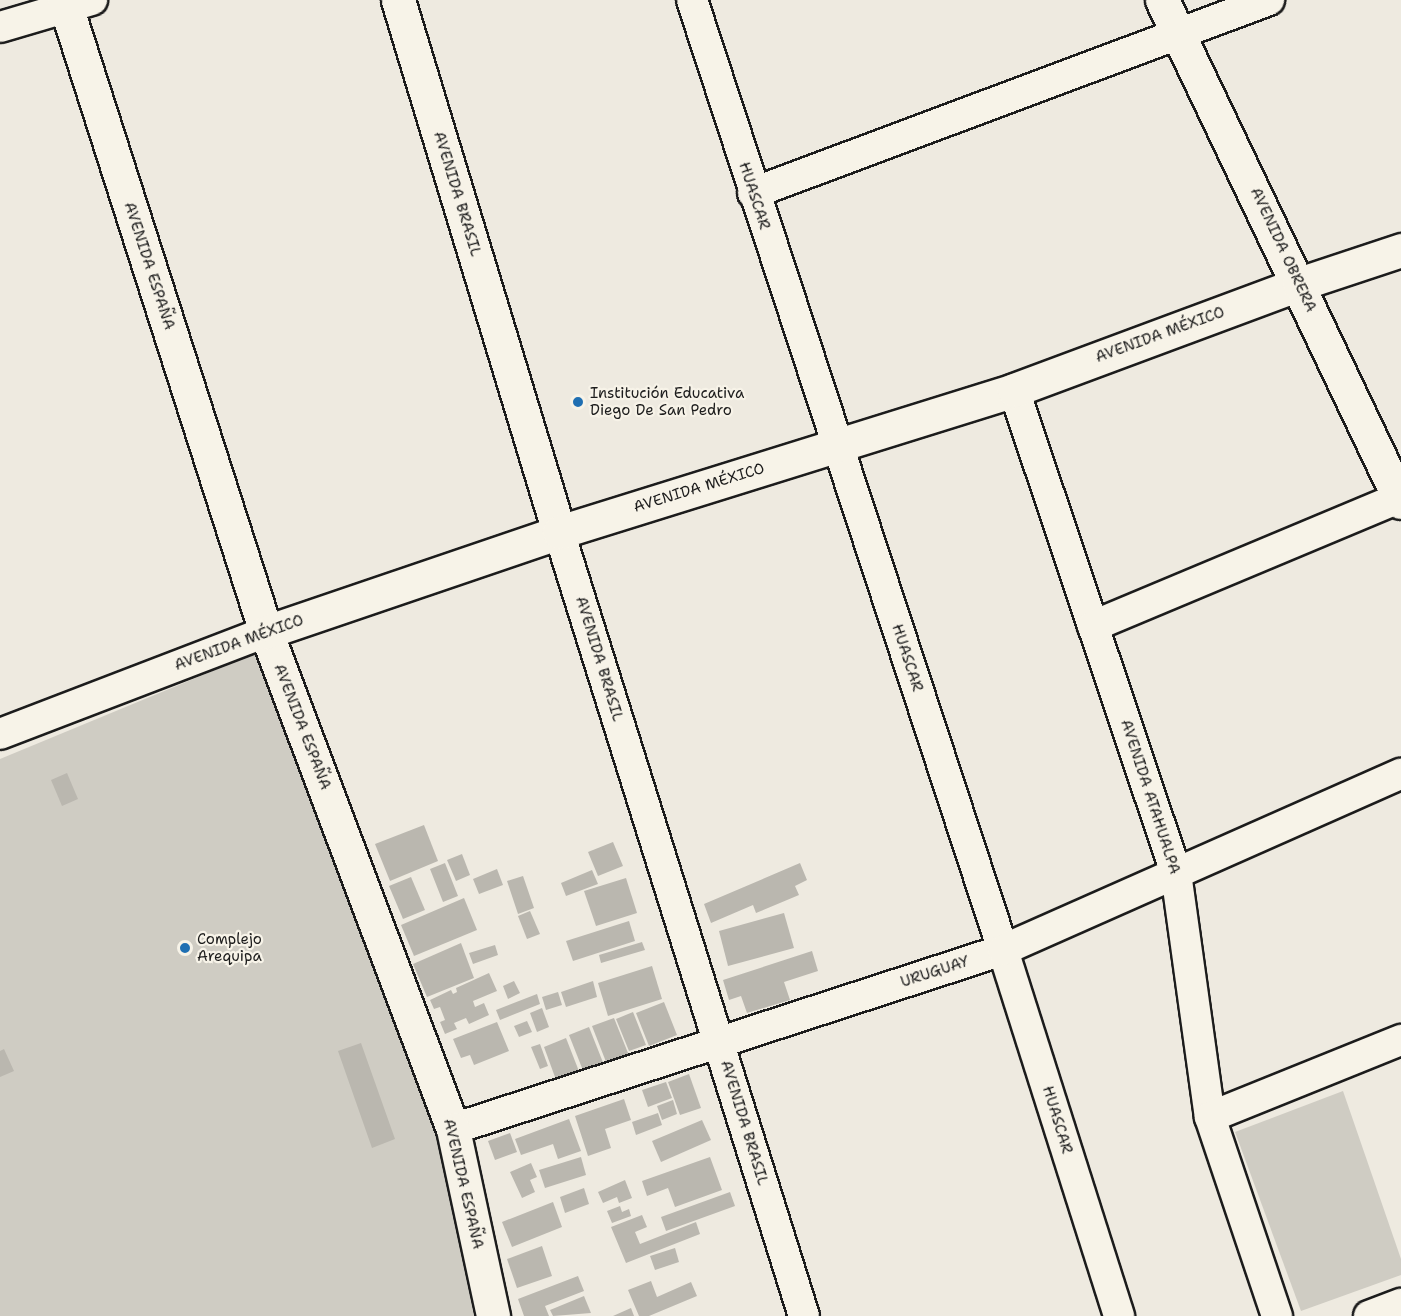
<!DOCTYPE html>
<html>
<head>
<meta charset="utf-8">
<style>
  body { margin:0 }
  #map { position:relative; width:1401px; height:1316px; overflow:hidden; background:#eeeae0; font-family:"Shantell Sans",sans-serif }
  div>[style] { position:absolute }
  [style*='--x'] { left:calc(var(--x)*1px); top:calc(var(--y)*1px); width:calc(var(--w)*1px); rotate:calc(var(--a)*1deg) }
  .green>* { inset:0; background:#cfccc3 }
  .building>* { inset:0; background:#bab7af }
  .roads { filter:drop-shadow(2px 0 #1c1c1c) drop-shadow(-2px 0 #1c1c1c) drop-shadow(0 2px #1c1c1c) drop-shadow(0 -2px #1c1c1c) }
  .street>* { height:30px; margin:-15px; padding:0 15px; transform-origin:15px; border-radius:15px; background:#f7f3e8 }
  .secondary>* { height:33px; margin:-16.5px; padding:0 16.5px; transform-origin:16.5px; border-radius:16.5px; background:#f7f3e8 }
  .dots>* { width:16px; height:16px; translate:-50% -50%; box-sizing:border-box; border:3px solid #f7f3e8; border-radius:50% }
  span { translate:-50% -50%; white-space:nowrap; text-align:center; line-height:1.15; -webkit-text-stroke:4.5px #f7f3e8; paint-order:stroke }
  .street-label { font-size:15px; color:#1c1c1c }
  .poi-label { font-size:15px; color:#1c1c1c }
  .left { translate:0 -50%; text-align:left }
</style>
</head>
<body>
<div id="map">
  <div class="green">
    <i style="clip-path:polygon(261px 651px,438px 1138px,474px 1316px,0 1316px,0 759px)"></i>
    <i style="clip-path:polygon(1343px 1091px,1401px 1259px,1401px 1275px,1301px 1311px,1235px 1132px)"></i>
  </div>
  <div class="building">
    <i style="clip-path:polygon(67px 773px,78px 799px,62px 806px,51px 780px)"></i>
    <i style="clip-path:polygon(424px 825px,438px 861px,390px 881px,375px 844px)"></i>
    <i style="clip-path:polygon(613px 842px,623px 866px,598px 876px,588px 852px)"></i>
    <i style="clip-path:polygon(462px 854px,470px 875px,456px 881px,447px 860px)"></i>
    <i style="clip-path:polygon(445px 863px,458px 896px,443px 902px,430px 869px)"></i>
    <i style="clip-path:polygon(800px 863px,807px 880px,795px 886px,799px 895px,756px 913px,753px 905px,711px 923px,704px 904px)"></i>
    <i style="clip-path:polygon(497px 869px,503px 885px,479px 894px,473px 879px)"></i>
    <i style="clip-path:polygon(592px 870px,598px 884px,566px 896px,561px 883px)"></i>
    <i style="clip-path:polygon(523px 876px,534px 908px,518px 914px,507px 881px)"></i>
    <i style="clip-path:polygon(411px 877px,425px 910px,403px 919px,389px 886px)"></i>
    <i style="clip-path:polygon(626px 878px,637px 913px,596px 926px,584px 891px)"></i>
    <i style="clip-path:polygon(464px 898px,477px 930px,414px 956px,401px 925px)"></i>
    <i style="clip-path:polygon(530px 911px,540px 934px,527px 939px,518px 916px)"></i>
    <i style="clip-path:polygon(784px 913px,794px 948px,728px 966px,719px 931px)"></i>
    <i style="clip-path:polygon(629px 921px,635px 941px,573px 961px,566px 941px)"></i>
    <i style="clip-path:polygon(642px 942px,645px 950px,601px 963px,599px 955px)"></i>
    <i style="clip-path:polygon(461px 943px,474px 978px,427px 997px,413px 964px)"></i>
    <i style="clip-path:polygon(495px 945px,498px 955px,473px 964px,469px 953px)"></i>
    <i style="clip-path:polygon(812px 951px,818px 971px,784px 982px,790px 1000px,747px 1013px,741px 996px,729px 1000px,723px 980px)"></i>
    <i style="clip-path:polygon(652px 966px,662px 999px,608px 1016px,598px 983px)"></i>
    <i style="clip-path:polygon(489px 973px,497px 991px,473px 1001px,475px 1007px,484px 1003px,489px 1015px,469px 1024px,466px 1018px,454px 1023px,457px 1029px,445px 1034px,440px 1022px,445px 1020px,440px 1007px,434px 1009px,430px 1000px,451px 990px,453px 994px,457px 992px,456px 988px)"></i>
    <i style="clip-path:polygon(514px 981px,520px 993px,508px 999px,503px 986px)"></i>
    <i style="clip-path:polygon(593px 981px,597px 997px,566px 1007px,561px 992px)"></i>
    <i style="clip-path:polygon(558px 992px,562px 1005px,546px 1010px,542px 997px)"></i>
    <i style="clip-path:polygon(537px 994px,540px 1004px,500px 1020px,496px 1010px)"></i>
    <i style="clip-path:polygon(664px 1002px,677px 1035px,649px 1046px,636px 1013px)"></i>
    <i style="clip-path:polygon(542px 1008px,549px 1027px,537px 1032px,530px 1013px)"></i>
    <i style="clip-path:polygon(633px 1012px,646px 1045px,629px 1051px,616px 1019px)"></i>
    <i style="clip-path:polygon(614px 1018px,630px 1058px,608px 1067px,592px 1026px)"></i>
    <i style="clip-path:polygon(527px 1021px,532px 1032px,519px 1037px,514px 1026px)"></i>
    <i style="clip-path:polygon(497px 1022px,509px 1051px,474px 1065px,470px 1055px,461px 1058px,453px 1039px)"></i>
    <i style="clip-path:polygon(589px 1027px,604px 1065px,584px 1073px,569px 1035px)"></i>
    <i style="clip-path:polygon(566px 1038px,582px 1079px,559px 1088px,544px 1047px)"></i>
    <i style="clip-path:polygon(361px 1043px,395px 1139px,372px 1148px,338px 1051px)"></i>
    <i style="clip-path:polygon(540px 1044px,548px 1066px,540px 1069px,531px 1047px)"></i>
    <i style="clip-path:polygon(4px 1049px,14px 1071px,0 1077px,0 1051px)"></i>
    <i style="clip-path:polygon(689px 1074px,701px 1108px,680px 1115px,668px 1082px)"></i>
    <i style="clip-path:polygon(666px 1082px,672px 1098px,648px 1107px,642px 1090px)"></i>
    <i style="clip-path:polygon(624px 1099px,631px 1120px,605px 1129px,611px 1148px,588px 1156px,575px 1116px)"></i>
    <i style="clip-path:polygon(673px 1100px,677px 1114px,662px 1120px,657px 1106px)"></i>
    <i style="clip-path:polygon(658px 1113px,662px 1125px,636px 1135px,632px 1122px)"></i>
    <i style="clip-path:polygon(569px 1119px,581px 1151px,558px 1159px,553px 1144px,521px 1155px,515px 1139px)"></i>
    <i style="clip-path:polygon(702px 1120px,711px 1140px,661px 1162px,652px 1141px)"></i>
    <i style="clip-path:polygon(510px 1133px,517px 1152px,495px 1160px,488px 1141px)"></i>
    <i style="clip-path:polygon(581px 1157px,586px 1175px,545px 1188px,539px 1170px)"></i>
    <i style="clip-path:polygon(710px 1157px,722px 1190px,675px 1207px,668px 1188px,647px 1196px,642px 1181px)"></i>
    <i style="clip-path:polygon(531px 1163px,537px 1177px,530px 1180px,535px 1192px,522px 1198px,510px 1172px)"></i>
    <i style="clip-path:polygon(625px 1180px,632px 1198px,619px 1203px,617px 1197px,603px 1203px,598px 1192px)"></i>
    <i style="clip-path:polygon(584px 1188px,589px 1204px,565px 1213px,560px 1197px)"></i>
    <i style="clip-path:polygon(730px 1192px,735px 1206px,666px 1231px,661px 1217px)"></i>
    <i style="clip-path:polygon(553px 1202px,562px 1227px,512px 1247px,502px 1222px)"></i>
    <i style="clip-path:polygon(620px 1206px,622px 1212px,629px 1209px,631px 1216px,612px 1223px,607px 1211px)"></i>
    <i style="clip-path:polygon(642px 1215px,647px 1227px,635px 1232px,640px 1244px,696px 1222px,700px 1234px,626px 1263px,611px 1227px)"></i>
    <i style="clip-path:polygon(542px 1246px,552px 1276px,517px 1288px,507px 1259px)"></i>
    <i style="clip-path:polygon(675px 1248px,679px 1262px,655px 1270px,650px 1256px)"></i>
    <i style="clip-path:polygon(578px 1276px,584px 1291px,545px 1306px,549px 1316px,524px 1316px,518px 1299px)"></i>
    <i style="clip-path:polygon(651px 1281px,657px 1297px,691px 1282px,697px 1296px,649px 1316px,639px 1316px,628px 1290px)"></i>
    <i style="clip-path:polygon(584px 1296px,591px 1313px,553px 1316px,550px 1310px)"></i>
    <i style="clip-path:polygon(631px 1308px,634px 1316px,613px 1316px)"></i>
  </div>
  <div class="roads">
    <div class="street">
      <i style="--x:692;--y:0;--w:1000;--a:71.87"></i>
      <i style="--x:1003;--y:950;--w:384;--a:72.4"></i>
      <i style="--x:0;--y:27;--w:96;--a:-16.4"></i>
      <i style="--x:753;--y:193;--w:551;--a:-20.51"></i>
      <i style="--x:1014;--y:390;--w:509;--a:71.46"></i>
      <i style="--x:1176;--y:873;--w:246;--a:82.1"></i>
      <i style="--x:1210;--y:1117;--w:210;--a:71.4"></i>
      <i style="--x:559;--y:532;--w:821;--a:72.65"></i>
      <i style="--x:1093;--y:626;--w:334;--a:-22.7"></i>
      <i style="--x:0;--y:734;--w:285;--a:-21"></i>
      <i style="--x:1210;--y:1117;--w:206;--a:-22"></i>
      <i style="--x:453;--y:1129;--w:578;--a:-18.03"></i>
      <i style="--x:1003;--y:950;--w:435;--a:-23.9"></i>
      <i style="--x:1369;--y:1316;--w:34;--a:-21"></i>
    </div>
    <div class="secondary">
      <i style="--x:64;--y:0;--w:663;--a:72.28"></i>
      <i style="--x:266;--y:632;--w:531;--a:69.38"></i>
      <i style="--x:453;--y:1129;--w:191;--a:77.9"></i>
      <i style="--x:398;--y:0;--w:556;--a:73.16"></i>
      <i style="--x:1162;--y:0;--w:556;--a:64.54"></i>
      <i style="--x:266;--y:632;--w:310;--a:-18.8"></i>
      <i style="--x:559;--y:532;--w:477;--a:-17.3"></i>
      <i style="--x:1014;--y:390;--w:304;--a:-20.4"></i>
      <i style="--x:1299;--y:284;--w:108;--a:-18.4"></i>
    </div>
  </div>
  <div class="dots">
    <i style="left:578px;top:402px;background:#1f6fb2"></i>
    <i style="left:185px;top:948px;background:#1f6fb2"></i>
  </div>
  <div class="street-label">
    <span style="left:457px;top:194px;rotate:73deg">AVENIDA BRASIL</span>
    <span style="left:754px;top:196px;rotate:72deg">HUASCAR</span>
    <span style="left:1283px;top:250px;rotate:65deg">AVENIDA OBRERA</span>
    <span style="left:149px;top:266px;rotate:72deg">AVENIDA ESPAÑA</span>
    <span style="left:1160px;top:335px;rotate:-20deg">AVENIDA MÉXICO</span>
    <span style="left:699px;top:488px;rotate:-17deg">AVENIDA MÉXICO</span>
    <span style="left:239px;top:643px;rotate:-20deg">AVENIDA MÉXICO</span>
    <span style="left:907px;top:658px;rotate:72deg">HUASCAR</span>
    <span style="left:599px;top:659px;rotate:73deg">AVENIDA BRASIL</span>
    <span style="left:302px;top:727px;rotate:69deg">AVENIDA ESPAÑA</span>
    <span style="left:1150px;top:797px;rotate:72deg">AVENIDA ATAHUALPA</span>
    <span style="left:935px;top:972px;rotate:-18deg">URUGUAY</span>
    <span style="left:1057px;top:1120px;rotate:73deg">HUASCAR</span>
    <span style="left:744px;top:1123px;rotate:73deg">AVENIDA BRASIL</span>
    <span style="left:463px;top:1184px;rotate:77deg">AVENIDA ESPAÑA</span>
  </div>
  <div class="poi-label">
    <span class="left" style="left:590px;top:402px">Institución Educativa<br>Diego De San Pedro</span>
    <span class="left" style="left:197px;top:948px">Complejo<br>Arequipa</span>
  </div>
</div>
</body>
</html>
